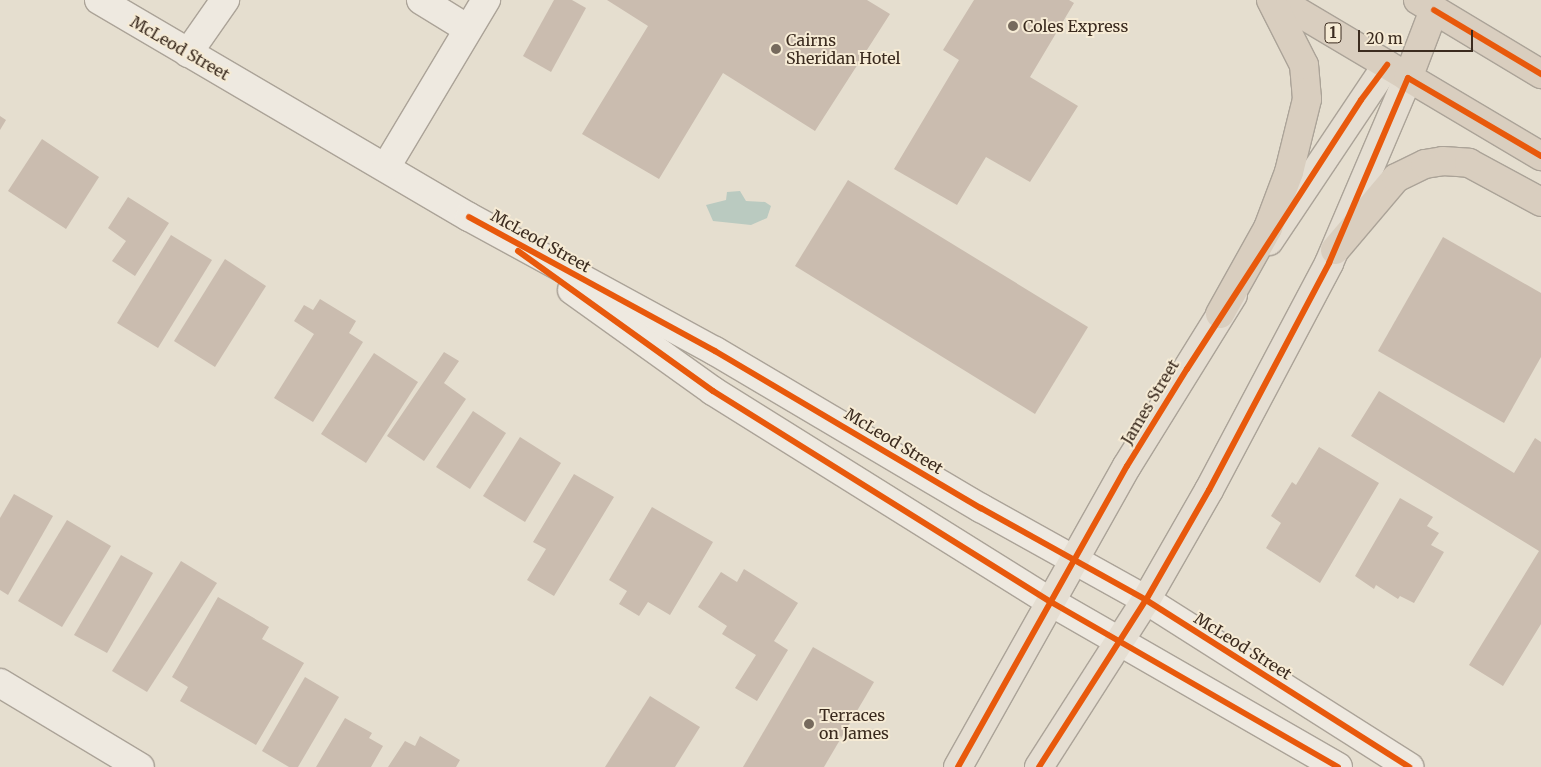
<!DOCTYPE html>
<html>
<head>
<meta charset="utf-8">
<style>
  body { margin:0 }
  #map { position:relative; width:1541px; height:767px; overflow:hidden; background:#e5decf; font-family:Merriweather,serif }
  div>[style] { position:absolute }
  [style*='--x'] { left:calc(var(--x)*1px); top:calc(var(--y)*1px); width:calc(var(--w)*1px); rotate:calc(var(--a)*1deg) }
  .water>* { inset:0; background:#bacac0 }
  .building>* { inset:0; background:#cabcaf }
  .roads { filter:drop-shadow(1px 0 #aba398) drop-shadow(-1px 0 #aba398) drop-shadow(0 1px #aba398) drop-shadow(0 -1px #aba398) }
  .minor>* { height:28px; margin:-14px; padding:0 14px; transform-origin:14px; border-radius:14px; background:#eee9e0 }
  .major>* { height:28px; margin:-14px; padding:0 14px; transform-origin:14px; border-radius:14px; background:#e5ded2 }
  .highway>* { height:28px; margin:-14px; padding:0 14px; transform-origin:14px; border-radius:14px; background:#d9cebf }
  .cycleway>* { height:6px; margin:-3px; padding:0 3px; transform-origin:3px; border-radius:3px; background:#e8590c }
  .dots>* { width:14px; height:14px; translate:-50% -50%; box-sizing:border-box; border:2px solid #f6ebd5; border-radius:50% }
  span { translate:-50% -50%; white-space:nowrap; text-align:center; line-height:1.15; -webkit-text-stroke:4px #f6ebd5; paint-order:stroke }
  .shield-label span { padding:1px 4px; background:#f6ebd5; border:1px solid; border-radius:4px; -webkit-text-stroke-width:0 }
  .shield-label { font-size:15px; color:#3b2b1f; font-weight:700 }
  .poi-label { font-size:16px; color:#3b2b1f }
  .left { translate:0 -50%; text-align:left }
  .street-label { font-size:16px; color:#3b2b1f }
  .scale { position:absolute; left:1358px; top:30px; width:115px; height:22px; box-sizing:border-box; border:2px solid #3b2b1f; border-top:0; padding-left:6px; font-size:15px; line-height:18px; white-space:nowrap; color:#3b2b1f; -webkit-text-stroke:4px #f6ebd5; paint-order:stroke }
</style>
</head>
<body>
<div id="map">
  <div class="water">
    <i style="clip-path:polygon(740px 191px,746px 201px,765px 202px,771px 206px,767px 218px,751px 225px,713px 221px,706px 205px,726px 200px,727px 192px)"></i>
  </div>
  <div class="building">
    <i style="clip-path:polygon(554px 0,572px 0,586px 8px,551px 72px,523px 56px)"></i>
    <i style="clip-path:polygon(607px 0,867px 0,890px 14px,815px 131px,723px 73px,659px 179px,582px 134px,648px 26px)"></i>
    <i style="clip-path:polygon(974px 0,1069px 0,1074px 3px,1030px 77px,1078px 106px,1030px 182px,986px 157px,957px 205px,894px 169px,959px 60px,943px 50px)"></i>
    <i style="clip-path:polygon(0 116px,6px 120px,0 130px)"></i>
    <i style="clip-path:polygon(42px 139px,99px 177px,66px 229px,8px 191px)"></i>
    <i style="clip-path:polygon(848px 180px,1088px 327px,1035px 414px,795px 266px)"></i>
    <i style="clip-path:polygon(128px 197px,169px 223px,135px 276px,112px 261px,126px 241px,108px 228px)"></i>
    <i style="clip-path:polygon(171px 235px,212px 260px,158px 348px,117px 323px)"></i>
    <i style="clip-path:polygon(1443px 237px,1541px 293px,1541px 357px,1504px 423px,1378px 351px)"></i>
    <i style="clip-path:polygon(225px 259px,266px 286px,215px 367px,174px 341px)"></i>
    <i style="clip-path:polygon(320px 299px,356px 321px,349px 333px,363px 342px,313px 422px,274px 398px,314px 334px,294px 321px,304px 305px,313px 310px)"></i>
    <i style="clip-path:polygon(444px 352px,459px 361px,444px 383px,466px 399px,424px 461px,387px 436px)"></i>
    <i style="clip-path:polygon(374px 353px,418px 382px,366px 463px,321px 434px)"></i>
    <i style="clip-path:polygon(1379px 391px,1514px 473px,1535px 438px,1541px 442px,1541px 624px,1503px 686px,1469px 665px,1539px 551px,1351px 436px)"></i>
    <i style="clip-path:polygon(473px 411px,506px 433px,470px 489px,436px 467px)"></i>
    <i style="clip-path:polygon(520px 437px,561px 463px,525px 522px,483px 496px)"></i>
    <i style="clip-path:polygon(1319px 447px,1379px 483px,1320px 583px,1266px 548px,1281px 523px,1271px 516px,1292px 482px,1296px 485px)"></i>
    <i style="clip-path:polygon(574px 474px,614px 497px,554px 596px,527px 580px,546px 549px,533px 542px)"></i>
    <i style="clip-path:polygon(14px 494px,53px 516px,8px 595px,0 590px,0 518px)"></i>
    <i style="clip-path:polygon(1400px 498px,1433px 517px,1427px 526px,1439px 533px,1431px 545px,1444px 552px,1414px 603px,1400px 596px,1398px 599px,1376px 585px,1374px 589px,1355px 576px)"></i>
    <i style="clip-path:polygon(652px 507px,713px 542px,670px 615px,648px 602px,639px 616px,619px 604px,627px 591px,609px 580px)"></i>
    <i style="clip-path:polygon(67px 520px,111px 546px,62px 627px,18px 601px)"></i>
    <i style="clip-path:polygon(121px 555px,153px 573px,107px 653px,74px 635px)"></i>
    <i style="clip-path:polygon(181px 561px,217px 583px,147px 692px,112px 671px)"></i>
    <i style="clip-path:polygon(744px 569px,798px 603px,774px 641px,788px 650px,757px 701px,735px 688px,756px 655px,722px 634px,727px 626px,698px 607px,721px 572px,737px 582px)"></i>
    <i style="clip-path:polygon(218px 597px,269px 627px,262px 639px,304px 663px,256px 745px,180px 701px,188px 687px,172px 677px)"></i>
    <i style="clip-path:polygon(813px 647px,874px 682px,824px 767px,743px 767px)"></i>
    <i style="clip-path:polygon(305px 677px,339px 697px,298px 767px,289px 767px,262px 751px)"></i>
    <i style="clip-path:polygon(650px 696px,700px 727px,675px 767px,605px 767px)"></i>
    <i style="clip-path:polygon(345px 718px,372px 733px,369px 738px,383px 746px,371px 767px,316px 767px)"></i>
    <i style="clip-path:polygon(420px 736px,460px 760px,456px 767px,388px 767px,405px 741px,415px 746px)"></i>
  </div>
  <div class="roads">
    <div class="minor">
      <i style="--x:99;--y:0;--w:429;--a:30.4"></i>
      <i style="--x:469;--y:217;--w:280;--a:28.6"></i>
      <i style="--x:715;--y:351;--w:309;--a:30.6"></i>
      <i style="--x:981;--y:508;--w:189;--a:29.1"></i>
      <i style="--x:1146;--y:600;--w:312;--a:32.4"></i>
      <i style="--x:421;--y:0;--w:55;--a:31.7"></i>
      <i style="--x:188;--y:53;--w:65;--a:-55.1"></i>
      <i style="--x:386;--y:167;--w:195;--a:-59.1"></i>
      <i style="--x:572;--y:290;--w:173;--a:35.6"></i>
      <i style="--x:713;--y:391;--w:398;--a:32"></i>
      <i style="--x:1051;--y:602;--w:331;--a:29.9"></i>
      <i style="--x:0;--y:683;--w:163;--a:31"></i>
    </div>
    <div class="major">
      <i style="--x:1269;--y:241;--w:212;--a:-56.2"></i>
      <i style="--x:958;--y:767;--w:345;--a:-60.7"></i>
      <i style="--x:1127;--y:466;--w:201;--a:-58.2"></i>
      <i style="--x:1039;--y:767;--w:198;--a:-57.4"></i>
      <i style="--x:1146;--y:600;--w:127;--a:-60.2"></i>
      <i style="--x:1209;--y:490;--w:257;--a:-62.1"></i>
      <i style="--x:1329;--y:263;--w:201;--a:-66.9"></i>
    </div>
    <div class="highway">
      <i style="--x:1278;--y:0;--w:306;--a:30.7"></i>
      <i style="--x:1418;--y:0;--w:144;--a:31"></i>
      <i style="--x:1408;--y:78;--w:73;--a:-69.1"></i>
      <i style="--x:1335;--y:250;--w:94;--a:-49.7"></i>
      <i style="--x:1396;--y:178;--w:32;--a:-26"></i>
      <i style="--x:1425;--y:164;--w:18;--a:-9"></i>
      <i style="--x:1443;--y:161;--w:26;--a:4"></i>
      <i style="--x:1469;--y:163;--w:82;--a:28.4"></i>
      <i style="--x:1220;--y:314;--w:98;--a:-60.8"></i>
      <i style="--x:1268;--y:228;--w:60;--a:-69.4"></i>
      <i style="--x:1289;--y:172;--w:75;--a:-76.1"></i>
      <i style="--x:1307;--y:99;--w:34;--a:-95"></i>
      <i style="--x:1304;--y:65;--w:73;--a:-116.9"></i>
    </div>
  </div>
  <div class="cycleway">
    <i style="--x:1434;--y:10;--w:125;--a:30.9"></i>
    <i style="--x:469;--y:217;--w:280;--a:28.6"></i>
    <i style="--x:715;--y:351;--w:309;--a:30.6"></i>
    <i style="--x:981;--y:508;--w:189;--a:29.1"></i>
    <i style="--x:1146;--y:600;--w:312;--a:32.4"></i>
    <i style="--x:518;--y:251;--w:240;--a:35.7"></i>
    <i style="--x:713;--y:391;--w:398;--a:32"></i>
    <i style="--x:1051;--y:602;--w:331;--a:29.9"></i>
    <i style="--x:958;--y:767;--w:345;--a:-60.7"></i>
    <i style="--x:1127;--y:466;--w:114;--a:-58.3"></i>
    <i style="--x:1187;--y:369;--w:320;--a:-57.1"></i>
    <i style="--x:1361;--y:100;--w:44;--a:-53.4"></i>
    <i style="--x:1039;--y:767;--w:198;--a:-57.4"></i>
    <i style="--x:1146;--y:600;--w:127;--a:-60.2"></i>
    <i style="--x:1209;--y:490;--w:257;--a:-62.1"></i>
    <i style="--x:1329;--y:263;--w:201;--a:-66.9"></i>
    <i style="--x:1408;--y:78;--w:154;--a:30.4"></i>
  </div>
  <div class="dots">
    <i style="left:1013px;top:26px;background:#766a5d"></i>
    <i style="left:776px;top:49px;background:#766a5d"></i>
    <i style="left:809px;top:724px;background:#766a5d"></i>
  </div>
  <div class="shield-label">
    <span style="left:1333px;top:33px">1</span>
  </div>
  <div class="poi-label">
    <span class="left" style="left:1023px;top:26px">Coles Express</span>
    <span class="left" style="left:786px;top:49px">Cairns<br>Sheridan Hotel</span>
    <span class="left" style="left:819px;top:724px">Terraces<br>on James</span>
  </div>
  <div class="street-label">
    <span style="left:180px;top:48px;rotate:30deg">McLeod Street</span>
    <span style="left:541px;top:241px;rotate:29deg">McLeod Street</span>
    <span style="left:1150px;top:402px;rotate:-59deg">James Street</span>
    <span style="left:894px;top:441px;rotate:31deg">McLeod Street</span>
    <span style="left:1243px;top:646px;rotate:32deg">McLeod Street</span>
  </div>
  <div class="scale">20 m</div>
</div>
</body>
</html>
